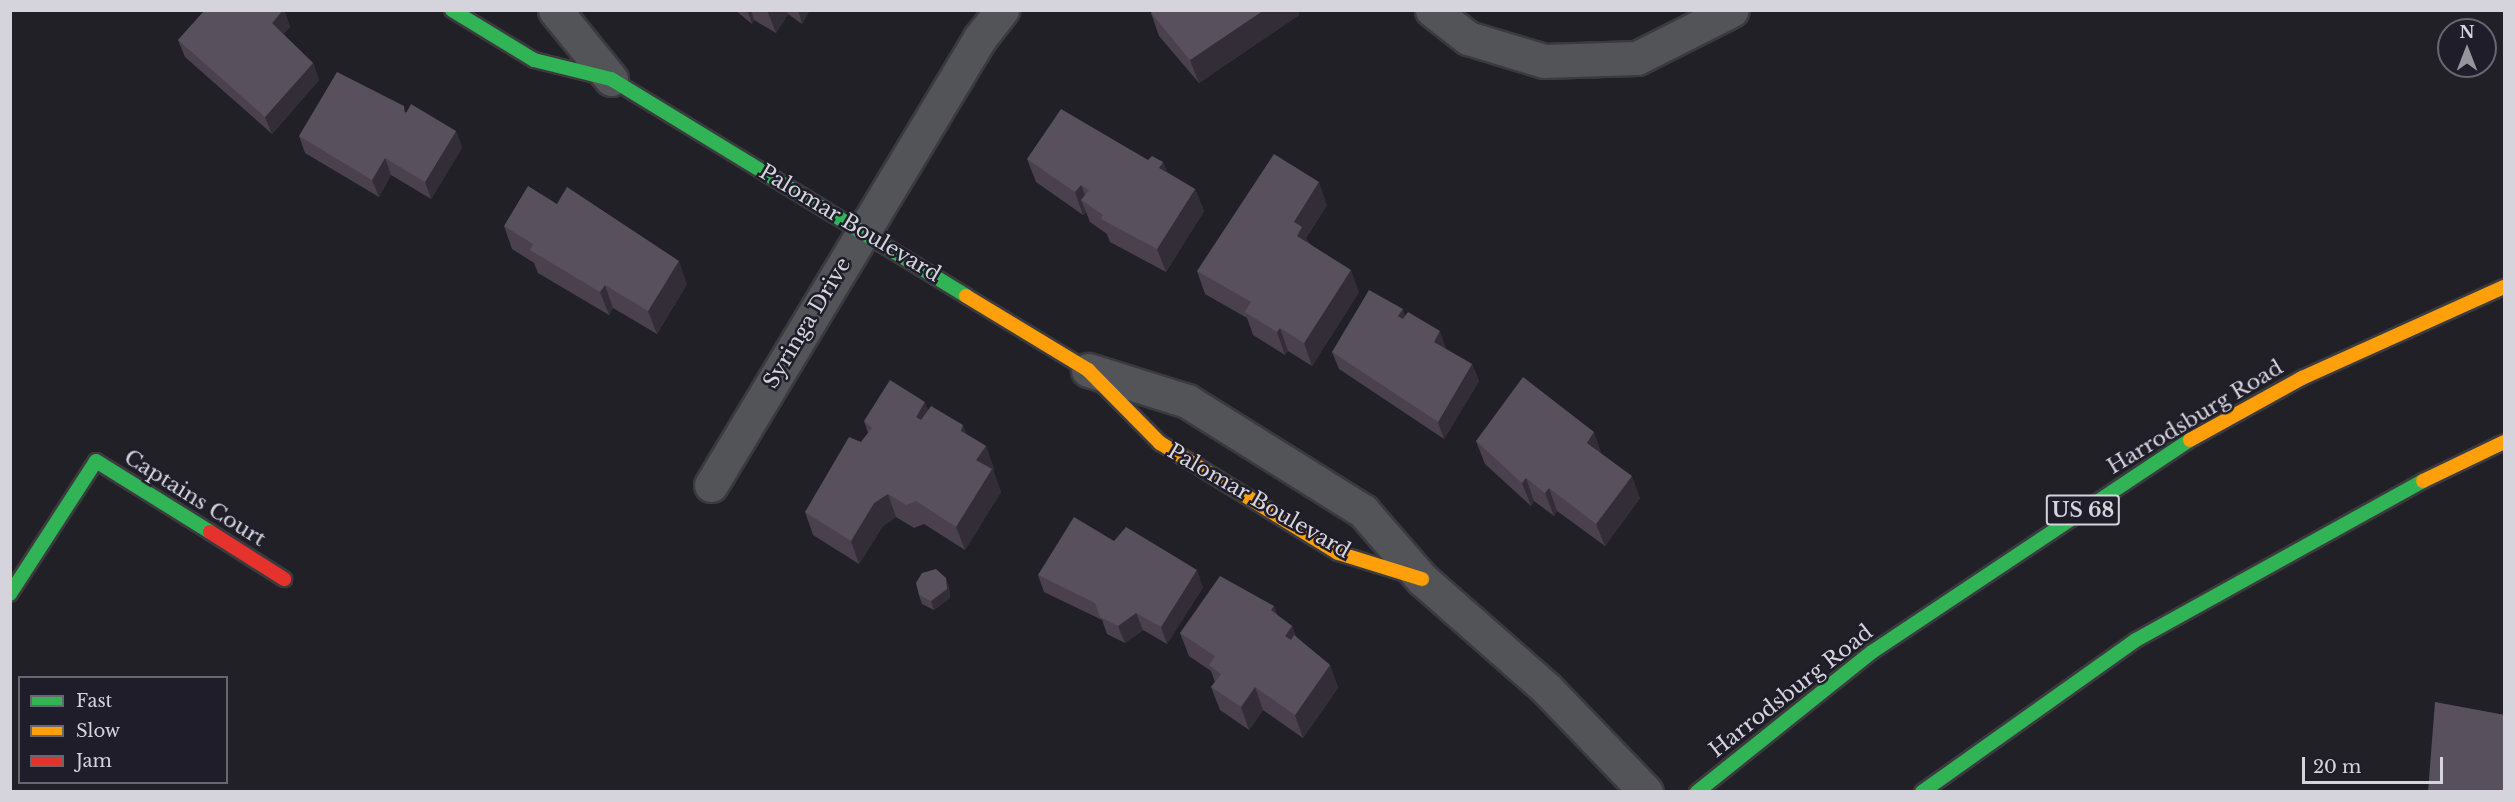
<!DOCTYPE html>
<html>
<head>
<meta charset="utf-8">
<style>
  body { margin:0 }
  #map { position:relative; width:2515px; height:802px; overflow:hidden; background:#202026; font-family:"Libre Baskerville",serif }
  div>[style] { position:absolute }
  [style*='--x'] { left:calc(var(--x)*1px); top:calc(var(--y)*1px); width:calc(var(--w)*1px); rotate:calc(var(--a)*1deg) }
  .roads { filter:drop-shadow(2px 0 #3a3a3f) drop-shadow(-2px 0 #3a3a3f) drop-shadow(0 2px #3a3a3f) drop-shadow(0 -2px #3a3a3f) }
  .street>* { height:33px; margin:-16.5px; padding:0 16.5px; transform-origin:16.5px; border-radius:16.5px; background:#535457 }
  .fast>* { height:14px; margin:-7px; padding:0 7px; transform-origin:7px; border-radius:7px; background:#30b455 }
  .slow>* { height:14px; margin:-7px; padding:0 7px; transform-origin:7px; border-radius:7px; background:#ff9f0a }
  .jam>* { height:14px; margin:-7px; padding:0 7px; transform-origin:7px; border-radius:7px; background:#e5322d }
  .wall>* { inset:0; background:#4a404e }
  .shaded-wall>* { inset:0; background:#332d37 }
  .building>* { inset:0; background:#58505d }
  span { translate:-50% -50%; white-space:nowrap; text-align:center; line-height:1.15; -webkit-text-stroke:5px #1e1d29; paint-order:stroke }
  .shield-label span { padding:2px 4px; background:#1e1d29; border:2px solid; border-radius:4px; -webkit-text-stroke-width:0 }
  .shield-label { font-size:20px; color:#d5d4dd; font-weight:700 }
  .street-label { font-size:21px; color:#d5d4dd }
  .frame { position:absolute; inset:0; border:12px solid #d5d4dd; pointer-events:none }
  .legend { position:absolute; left:18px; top:676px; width:210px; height:108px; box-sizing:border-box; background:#1e1d29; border:2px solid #676671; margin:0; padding:8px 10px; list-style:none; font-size:18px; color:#d5d4dd }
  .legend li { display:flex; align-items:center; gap:12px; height:30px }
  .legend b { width:30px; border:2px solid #676671 }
  .north { position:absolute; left:2437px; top:18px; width:60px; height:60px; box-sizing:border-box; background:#1e1d29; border:2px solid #676671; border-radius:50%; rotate:0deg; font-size:16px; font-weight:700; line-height:24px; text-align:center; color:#d5d4dd }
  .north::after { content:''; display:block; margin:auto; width:21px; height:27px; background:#96959d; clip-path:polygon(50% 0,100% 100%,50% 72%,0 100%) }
  .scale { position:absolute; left:2302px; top:757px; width:141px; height:27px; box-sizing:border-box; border:3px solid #d5d4dd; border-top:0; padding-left:8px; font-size:18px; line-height:21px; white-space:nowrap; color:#d5d4dd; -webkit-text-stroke:4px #1e1d29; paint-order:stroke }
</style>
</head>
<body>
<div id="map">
  <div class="roads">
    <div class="street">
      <i style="--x:555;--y:10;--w:89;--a:50.9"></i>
      <i style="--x:1432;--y:10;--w:46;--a:37.9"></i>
      <i style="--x:1468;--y:38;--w:79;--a:16.8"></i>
      <i style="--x:1544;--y:61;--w:93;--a:-1.8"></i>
      <i style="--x:1637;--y:58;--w:106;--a:-26.8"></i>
      <i style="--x:1088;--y:370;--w:104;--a:17.4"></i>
      <i style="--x:1187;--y:401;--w:208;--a:32"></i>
      <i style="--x:1363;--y:511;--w:90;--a:49.1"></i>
      <i style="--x:1422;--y:579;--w:165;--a:41.3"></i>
      <i style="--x:1546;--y:688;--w:144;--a:46.1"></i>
      <i style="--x:711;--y:485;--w:522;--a:-58.96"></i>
      <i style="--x:980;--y:38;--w:36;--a:-52"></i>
    </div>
    <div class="fast">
      <i style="--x:452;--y:10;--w:96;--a:31.4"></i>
      <i style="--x:534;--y:60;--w:79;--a:13.9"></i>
      <i style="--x:611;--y:79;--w:416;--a:31.4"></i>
      <i style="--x:10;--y:594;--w:158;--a:-57.1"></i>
      <i style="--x:96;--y:461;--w:134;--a:31.9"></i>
      <i style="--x:1697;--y:792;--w:224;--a:-38.7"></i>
      <i style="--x:1872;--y:652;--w:382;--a:-33.7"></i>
      <i style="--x:1922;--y:792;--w:262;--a:-35.4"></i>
      <i style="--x:2136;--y:640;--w:328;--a:-29"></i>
    </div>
    <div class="slow">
      <i style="--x:966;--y:296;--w:143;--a:31.2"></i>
      <i style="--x:1088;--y:370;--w:103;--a:45.4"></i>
      <i style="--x:1160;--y:443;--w:209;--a:31.7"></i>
      <i style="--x:1338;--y:553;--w:88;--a:17.2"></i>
      <i style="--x:2190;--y:440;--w:128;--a:-29"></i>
      <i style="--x:2302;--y:378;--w:222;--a:-24.3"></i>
      <i style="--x:2423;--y:481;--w:90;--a:-25.7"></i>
    </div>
    <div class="jam">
      <i style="--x:210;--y:532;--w:88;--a:32.4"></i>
    </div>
  </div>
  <div class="wall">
    <i style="clip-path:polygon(205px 10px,284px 10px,290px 27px,283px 34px,313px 63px,319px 80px,272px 134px,185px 57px,178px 40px)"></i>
    <i style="clip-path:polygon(735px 10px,810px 10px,802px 24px,788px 14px,776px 33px,754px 20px,752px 24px)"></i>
    <i style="clip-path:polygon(1154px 10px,1298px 10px,1299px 15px,1199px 83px,1159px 36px,1151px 13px)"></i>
    <i style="clip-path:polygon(406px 112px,456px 131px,462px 148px,431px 199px,391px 175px,379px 197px,305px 153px,299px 136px)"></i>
    <i style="clip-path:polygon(1027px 159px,1148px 160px,1163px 162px,1167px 172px,1195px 189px,1204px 211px,1166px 272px,1110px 242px,1107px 234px,1090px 222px,1086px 212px,1083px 215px,1036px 182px)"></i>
    <i style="clip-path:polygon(1327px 205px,1306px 238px,1308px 242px,1359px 292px,1312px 366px,1288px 351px,1285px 355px,1253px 335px,1247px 318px,1205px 294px,1197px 271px)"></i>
    <i style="clip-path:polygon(504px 226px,687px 284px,657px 334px,613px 308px,609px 315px,538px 273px,534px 263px,512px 249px)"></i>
    <i style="clip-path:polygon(1405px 316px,1446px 349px,1472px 364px,1479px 381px,1444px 439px,1339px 369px,1332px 352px)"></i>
    <i style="clip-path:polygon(928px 410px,986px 446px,994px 469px,993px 470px,1001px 492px,965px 550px,924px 524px,914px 528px,896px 517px,883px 526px,859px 564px,813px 535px,805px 512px,868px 433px,864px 421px)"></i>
    <i style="clip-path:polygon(1476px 441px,1602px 454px,1640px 498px,1605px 546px,1557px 511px,1554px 516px,1534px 501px,1531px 506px,1485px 464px)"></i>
    <i style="clip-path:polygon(1114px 541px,1203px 587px,1167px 644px,1143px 630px,1125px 643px,1107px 634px,1102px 620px,1044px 592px,1038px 575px)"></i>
    <i style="clip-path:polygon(949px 587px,950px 598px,934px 610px,922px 604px,919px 595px)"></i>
    <i style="clip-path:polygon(1274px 606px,1277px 615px,1292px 626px,1296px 637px,1330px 665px,1338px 688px,1303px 738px,1263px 710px,1249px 730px,1220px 710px,1211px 687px,1215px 682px,1211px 671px,1189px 656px,1180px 633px)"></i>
  </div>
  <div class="shaded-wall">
    <i style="clip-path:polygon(283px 10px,284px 10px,290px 27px,278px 40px,272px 23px)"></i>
    <i style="clip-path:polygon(747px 10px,751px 10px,754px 20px,752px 24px)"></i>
    <i style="clip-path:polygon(767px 10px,787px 10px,788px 14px,776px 33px)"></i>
    <i style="clip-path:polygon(798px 10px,810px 10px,802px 24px)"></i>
    <i style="clip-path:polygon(1264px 10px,1298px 10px,1299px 15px,1199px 83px,1190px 60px)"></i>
    <i style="clip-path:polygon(313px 63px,319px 80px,272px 134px,265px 117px)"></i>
    <i style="clip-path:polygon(456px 131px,462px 148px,431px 199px,425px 182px)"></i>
    <i style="clip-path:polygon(385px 158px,391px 175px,379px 197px,372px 180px)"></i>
    <i style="clip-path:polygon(1163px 162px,1171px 185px,1159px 168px)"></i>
    <i style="clip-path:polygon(1319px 182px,1327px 205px,1306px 238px,1311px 250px,1297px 236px,1294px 222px)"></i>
    <i style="clip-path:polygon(1081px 185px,1089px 205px,1081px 200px,1086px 212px,1083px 215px,1075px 192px)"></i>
    <i style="clip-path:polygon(1195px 189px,1204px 211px,1166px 272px,1157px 249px)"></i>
    <i style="clip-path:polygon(679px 261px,687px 284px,657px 334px,648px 311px)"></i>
    <i style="clip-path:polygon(1351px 270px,1359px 292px,1312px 366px,1304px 343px)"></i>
    <i style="clip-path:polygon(605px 285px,613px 308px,609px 315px,600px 292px)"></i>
    <i style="clip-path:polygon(1403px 309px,1409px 326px,1398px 316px)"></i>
    <i style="clip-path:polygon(1280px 328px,1288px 351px,1285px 355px,1277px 332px)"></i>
    <i style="clip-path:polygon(1440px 331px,1446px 348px,1440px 358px,1434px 342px)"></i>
    <i style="clip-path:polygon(1472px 364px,1479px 381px,1444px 439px,1438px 422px)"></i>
    <i style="clip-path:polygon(925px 402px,934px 425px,925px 439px,916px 417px)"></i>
    <i style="clip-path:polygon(963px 425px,972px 448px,961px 431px)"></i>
    <i style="clip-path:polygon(1594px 432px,1602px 455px,1587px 443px)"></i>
    <i style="clip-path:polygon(986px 446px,994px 469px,993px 470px,1001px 492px,965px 550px,956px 527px,976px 460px)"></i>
    <i style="clip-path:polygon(1632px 476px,1640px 498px,1605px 546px,1596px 524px)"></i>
    <i style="clip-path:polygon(1526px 478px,1534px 501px,1531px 506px,1522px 483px)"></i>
    <i style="clip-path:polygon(1549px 488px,1557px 511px,1554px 516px,1545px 493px)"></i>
    <i style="clip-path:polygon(888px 494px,896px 517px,883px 526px,859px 564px,851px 541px,874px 503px)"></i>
    <i style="clip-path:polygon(1197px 570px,1203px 587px,1167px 644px,1161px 627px)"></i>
    <i style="clip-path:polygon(946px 578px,949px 587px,950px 598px,934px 610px,931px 601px)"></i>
    <i style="clip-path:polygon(1274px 606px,1283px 629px,1271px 610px)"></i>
    <i style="clip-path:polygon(1136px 613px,1143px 630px,1125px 643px,1118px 626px)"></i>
    <i style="clip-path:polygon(1292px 626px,1301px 649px,1285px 636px)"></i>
    <i style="clip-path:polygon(1330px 665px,1338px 688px,1303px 738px,1295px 715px)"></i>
    <i style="clip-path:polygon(1255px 687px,1263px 710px,1249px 730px,1241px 707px)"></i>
  </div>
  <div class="building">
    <i style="clip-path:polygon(205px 10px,283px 10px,272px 23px,313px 63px,265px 117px,178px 40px)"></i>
    <i style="clip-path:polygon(1154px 10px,1264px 10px,1190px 60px,1151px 13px)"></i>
    <i style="clip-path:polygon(337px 72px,404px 106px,405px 115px,411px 104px,456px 131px,425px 182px,385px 158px,372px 180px,299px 136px)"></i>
    <i style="clip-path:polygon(1061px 109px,1148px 160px,1152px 156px,1163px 162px,1159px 168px,1195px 189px,1157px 249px,1101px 219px,1103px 215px,1081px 200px,1089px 190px,1081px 185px,1075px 192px,1027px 159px)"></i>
    <i style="clip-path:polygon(1274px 154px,1319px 182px,1294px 222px,1302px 227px,1297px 236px,1351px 270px,1304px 343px,1280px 328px,1277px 332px,1245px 312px,1251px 302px,1197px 271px)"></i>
    <i style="clip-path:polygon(528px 186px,557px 204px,567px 187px,679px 261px,648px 311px,605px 285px,600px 292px,530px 250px,533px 244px,504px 226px)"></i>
    <i style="clip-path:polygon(1369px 290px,1403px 309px,1398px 316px,1403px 319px,1408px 312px,1440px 331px,1434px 342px,1472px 364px,1438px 422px,1332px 352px)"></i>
    <i style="clip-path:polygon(1523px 377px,1594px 432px,1587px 443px,1632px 476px,1596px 524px,1549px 488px,1545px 493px,1526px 478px,1522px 483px,1476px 441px)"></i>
    <i style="clip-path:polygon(890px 380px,925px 402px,916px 417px,921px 420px,931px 406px,963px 425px,961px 431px,986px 446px,976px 460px,992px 469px,956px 527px,916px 501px,906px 505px,888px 494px,874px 503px,851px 541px,805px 512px,849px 437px,861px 442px,872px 428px,864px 421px)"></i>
    <i style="clip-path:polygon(1074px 517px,1114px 541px,1126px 527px,1197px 570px,1161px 627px,1136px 613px,1118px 626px,1100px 617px,1095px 603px,1038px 575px)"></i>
    <i style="clip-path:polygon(936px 569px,946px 578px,947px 589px,931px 601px,919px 595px,916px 583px,922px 573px)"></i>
    <i style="clip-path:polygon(1220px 576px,1274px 606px,1271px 610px,1292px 626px,1285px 636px,1291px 640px,1294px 635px,1330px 665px,1295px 715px,1255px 687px,1241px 707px,1211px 687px,1221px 674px,1209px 665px,1215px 656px,1180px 633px)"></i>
    <i style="clip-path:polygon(2435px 702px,2505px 715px,2505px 780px,2503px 792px,2428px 792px)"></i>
  </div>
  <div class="shield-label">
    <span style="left:2083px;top:510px">US 68</span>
  </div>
  <div class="street-label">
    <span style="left:850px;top:223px;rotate:31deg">Palomar Boulevard</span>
    <span style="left:807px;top:323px;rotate:-59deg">Syringa Drive</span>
    <span style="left:2195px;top:417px;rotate:-31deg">Harrodsburg Road</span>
    <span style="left:195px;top:498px;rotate:32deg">Captains Court</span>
    <span style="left:1259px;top:501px;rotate:30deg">Palomar Boulevard</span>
    <span style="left:1791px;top:691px;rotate:-38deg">Harrodsburg Road</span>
  </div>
  <div class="frame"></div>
  <ul class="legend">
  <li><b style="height:8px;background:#30b455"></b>Fast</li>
  <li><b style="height:8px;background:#ff9f0a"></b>Slow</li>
  <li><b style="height:8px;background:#e5322d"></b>Jam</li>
  </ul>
  <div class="north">N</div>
  <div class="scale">20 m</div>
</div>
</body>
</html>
